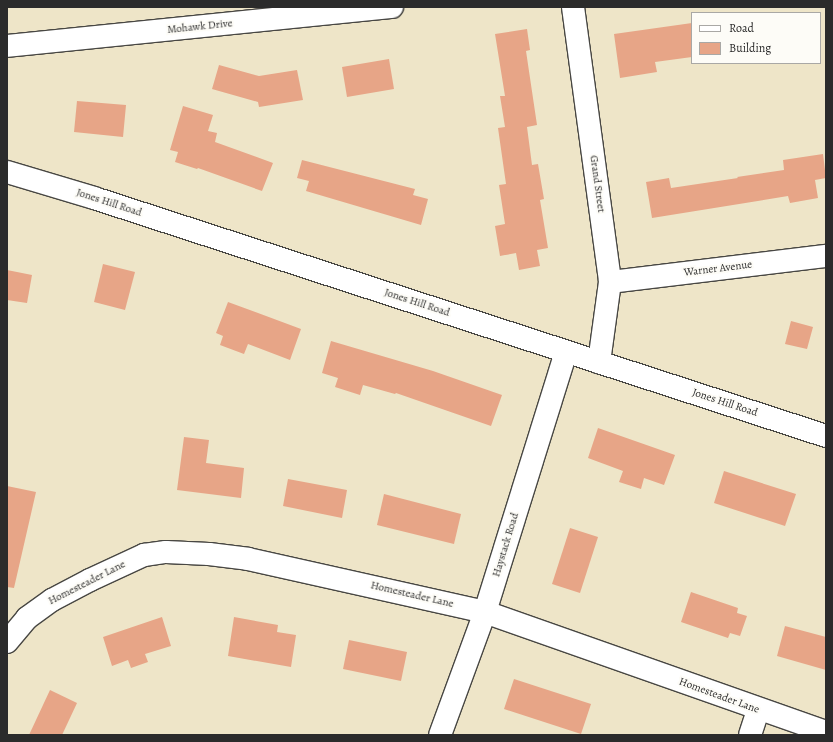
<!DOCTYPE html>
<html>
<head>
<meta charset="utf-8">
<style>
  body { margin:0 }
  #map { position:relative; width:833px; height:742px; overflow:hidden; background:#eee5c8; font-family:Alegreya,serif }
  div>[style] { position:absolute }
  [style*='--x'] { left:calc(var(--x)*1px); top:calc(var(--y)*1px); width:calc(var(--w)*1px); rotate:calc(var(--a)*1deg) }
  .building>* { inset:0; background:#e7a587 }
  .roads { filter:drop-shadow(1px 0 #484743) drop-shadow(-1px 0 #484743) drop-shadow(0 1px #484743) drop-shadow(0 -1px #484743) }
  .street>* { height:22px; margin:-11px; padding:0 11px; transform-origin:11px; border-radius:11px; background:#fff }
  .secondary>* { height:22px; margin:-11px; padding:0 11px; transform-origin:11px; border-radius:11px; background:#fff }
  span { translate:-50% -50%; white-space:nowrap; text-align:center; line-height:1.15; -webkit-text-stroke:4px #fdfcf7; paint-order:stroke }
  .street-label { font-size:11px; color:#2b2b2b }
  .frame { position:absolute; inset:0; border:8px solid #2b2b2b; pointer-events:none }
  .legend { position:absolute; left:691px; top:12px; width:130px; height:52px; box-sizing:border-box; background:#fdfcf7; border:1px solid #a9a8a5; margin:0; padding:5px 7px; list-style:none; font-size:12px; color:#2b2b2b }
  .legend li { display:flex; align-items:center; gap:8px; height:20px }
  .legend b { width:20px; border:1px solid #a9a8a5 }
</style>
</head>
<body>
<div id="map">
  <div class="building">
    <i style="clip-path:polygon(692px 23px,692px 57px,655px 62px,657px 72px,620px 78px,614px 34px)"></i>
    <i style="clip-path:polygon(527px 29px,530px 50px,526px 51px,537px 125px,527px 127px,532px 165px,538px 164px,544px 199px,540px 200px,548px 248px,537px 250px,540px 266px,519px 270px,516px 253px,500px 256px,495px 226px,505px 224px,499px 185px,506px 184px,498px 128px,505px 127px,500px 96px,505px 96px,495px 34px)"></i>
    <i style="clip-path:polygon(389px 59px,394px 89px,347px 97px,342px 67px)"></i>
    <i style="clip-path:polygon(219px 65px,259px 76px,297px 70px,303px 100px,259px 107px,258px 102px,212px 89px)"></i>
    <i style="clip-path:polygon(77px 101px,126px 105px,123px 137px,74px 132px)"></i>
    <i style="clip-path:polygon(183px 106px,213px 115px,208px 131px,217px 133px,215px 142px,273px 163px,262px 191px,198px 168px,197px 169px,175px 162px,178px 152px,170px 150px)"></i>
    <i style="clip-path:polygon(823px 154px,826px 178px,815px 180px,818px 198px,790px 203px,788px 196px,652px 218px,646px 182px,669px 178px,671px 188px,738px 178px,737px 177px,784px 170px,783px 160px)"></i>
    <i style="clip-path:polygon(302px 160px,415px 189px,413px 195px,428px 199px,421px 225px,306px 191px,309px 181px,297px 178px)"></i>
    <i style="clip-path:polygon(103px 264px,135px 272px,125px 310px,94px 302px)"></i>
    <i style="clip-path:polygon(7px 270px,32px 275px,27px 303px,7px 300px)"></i>
    <i style="clip-path:polygon(228px 302px,301px 329px,290px 360px,248px 344px,244px 354px,220px 345px,223px 336px,216px 333px)"></i>
    <i style="clip-path:polygon(791px 321px,813px 327px,807px 349px,785px 344px)"></i>
    <i style="clip-path:polygon(331px 341px,433px 371px,502px 395px,491px 426px,396px 393px,395px 394px,363px 385px,360px 395px,335px 387px,338px 378px,322px 373px)"></i>
    <i style="clip-path:polygon(598px 428px,675px 455px,664px 485px,644px 478px,641px 489px,619px 482px,623px 471px,588px 458px)"></i>
    <i style="clip-path:polygon(184px 437px,209px 440px,206px 463px,244px 468px,241px 498px,177px 490px)"></i>
    <i style="clip-path:polygon(724px 471px,796px 494px,785px 526px,714px 503px)"></i>
    <i style="clip-path:polygon(288px 479px,347px 490px,342px 518px,283px 506px)"></i>
    <i style="clip-path:polygon(7px 486px,36px 492px,14px 588px,7px 587px)"></i>
    <i style="clip-path:polygon(384px 494px,461px 514px,454px 544px,377px 525px)"></i>
    <i style="clip-path:polygon(570px 528px,598px 537px,580px 593px,552px 584px)"></i>
    <i style="clip-path:polygon(691px 592px,738px 608px,737px 613px,747px 616px,740px 636px,730px 633px,728px 638px,681px 622px)"></i>
    <i style="clip-path:polygon(162px 617px,171px 646px,145px 654px,148px 662px,131px 668px,128px 660px,112px 666px,103px 637px)"></i>
    <i style="clip-path:polygon(234px 617px,278px 625px,277px 632px,296px 635px,291px 667px,228px 656px)"></i>
    <i style="clip-path:polygon(785px 626px,826px 637px,826px 670px,777px 656px)"></i>
    <i style="clip-path:polygon(349px 640px,407px 652px,401px 681px,343px 669px)"></i>
    <i style="clip-path:polygon(514px 679px,591px 704px,581px 734px,504px 709px)"></i>
    <i style="clip-path:polygon(50px 690px,77px 703px,62px 735px,29px 735px)"></i>
  </div>
  <div class="roads">
    <div class="street">
      <i style="--x:573;--y:7;--w:277;--a:82.3"></i>
      <i style="--x:610;--y:282;--w:81;--a:97.8"></i>
      <i style="--x:7;--y:46;--w:387;--a:-5.8"></i>
      <i style="--x:610;--y:282;--w:218;--a:-6.9"></i>
      <i style="--x:7;--y:642;--w:31;--a:-50"></i>
      <i style="--x:27;--y:618;--w:31;--a:-36"></i>
      <i style="--x:52;--y:600;--w:43;--a:-27.8"></i>
      <i style="--x:90;--y:580;--w:60;--a:-24.8"></i>
      <i style="--x:144;--y:555;--w:22;--a:-8"></i>
      <i style="--x:166;--y:552;--w:43;--a:2.7"></i>
      <i style="--x:209;--y:554;--w:39;--a:7"></i>
      <i style="--x:248;--y:559;--w:243;--a:12.6"></i>
      <i style="--x:485;--y:612;--w:361;--a:19.4"></i>
      <i style="--x:440;--y:735;--w:131;--a:-69.9"></i>
      <i style="--x:485;--y:612;--w:272;--a:-72.7"></i>
      <i style="--x:750;--y:735;--w:26;--a:-72"></i>
    </div>
    <div class="secondary">
      <i style="--x:7;--y:172;--w:91;--a:16.6"></i>
      <i style="--x:94;--y:198;--w:770;--a:18.01"></i>
    </div>
  </div>
  <div class="street-label">
    <span style="left:200px;top:27px;rotate:-6deg">Mohawk Drive</span>
    <span style="left:597px;top:184px;rotate:82deg">Grand Street</span>
    <span style="left:109px;top:203px;rotate:18deg">Jones Hill Road</span>
    <span style="left:718px;top:269px;rotate:-7deg">Warner Avenue</span>
    <span style="left:417px;top:303px;rotate:18deg">Jones Hill Road</span>
    <span style="left:725px;top:403px;rotate:18deg">Jones Hill Road</span>
    <span style="left:506px;top:545px;rotate:-73deg">Haystack Road</span>
    <span style="left:87px;top:583px;rotate:-27deg">Homesteader Lane</span>
    <span style="left:412px;top:595px;rotate:13deg">Homesteader Lane</span>
    <span style="left:719px;top:696px;rotate:20deg">Homesteader Lane</span>
  </div>
  <div class="frame"></div>
  <ul class="legend">
  <li><b style="height:5px;background:#fff"></b>Road</li>
  <li><b style="height:11px;background:#e7a587"></b>Building</li>
  </ul>
</div>
</body>
</html>
